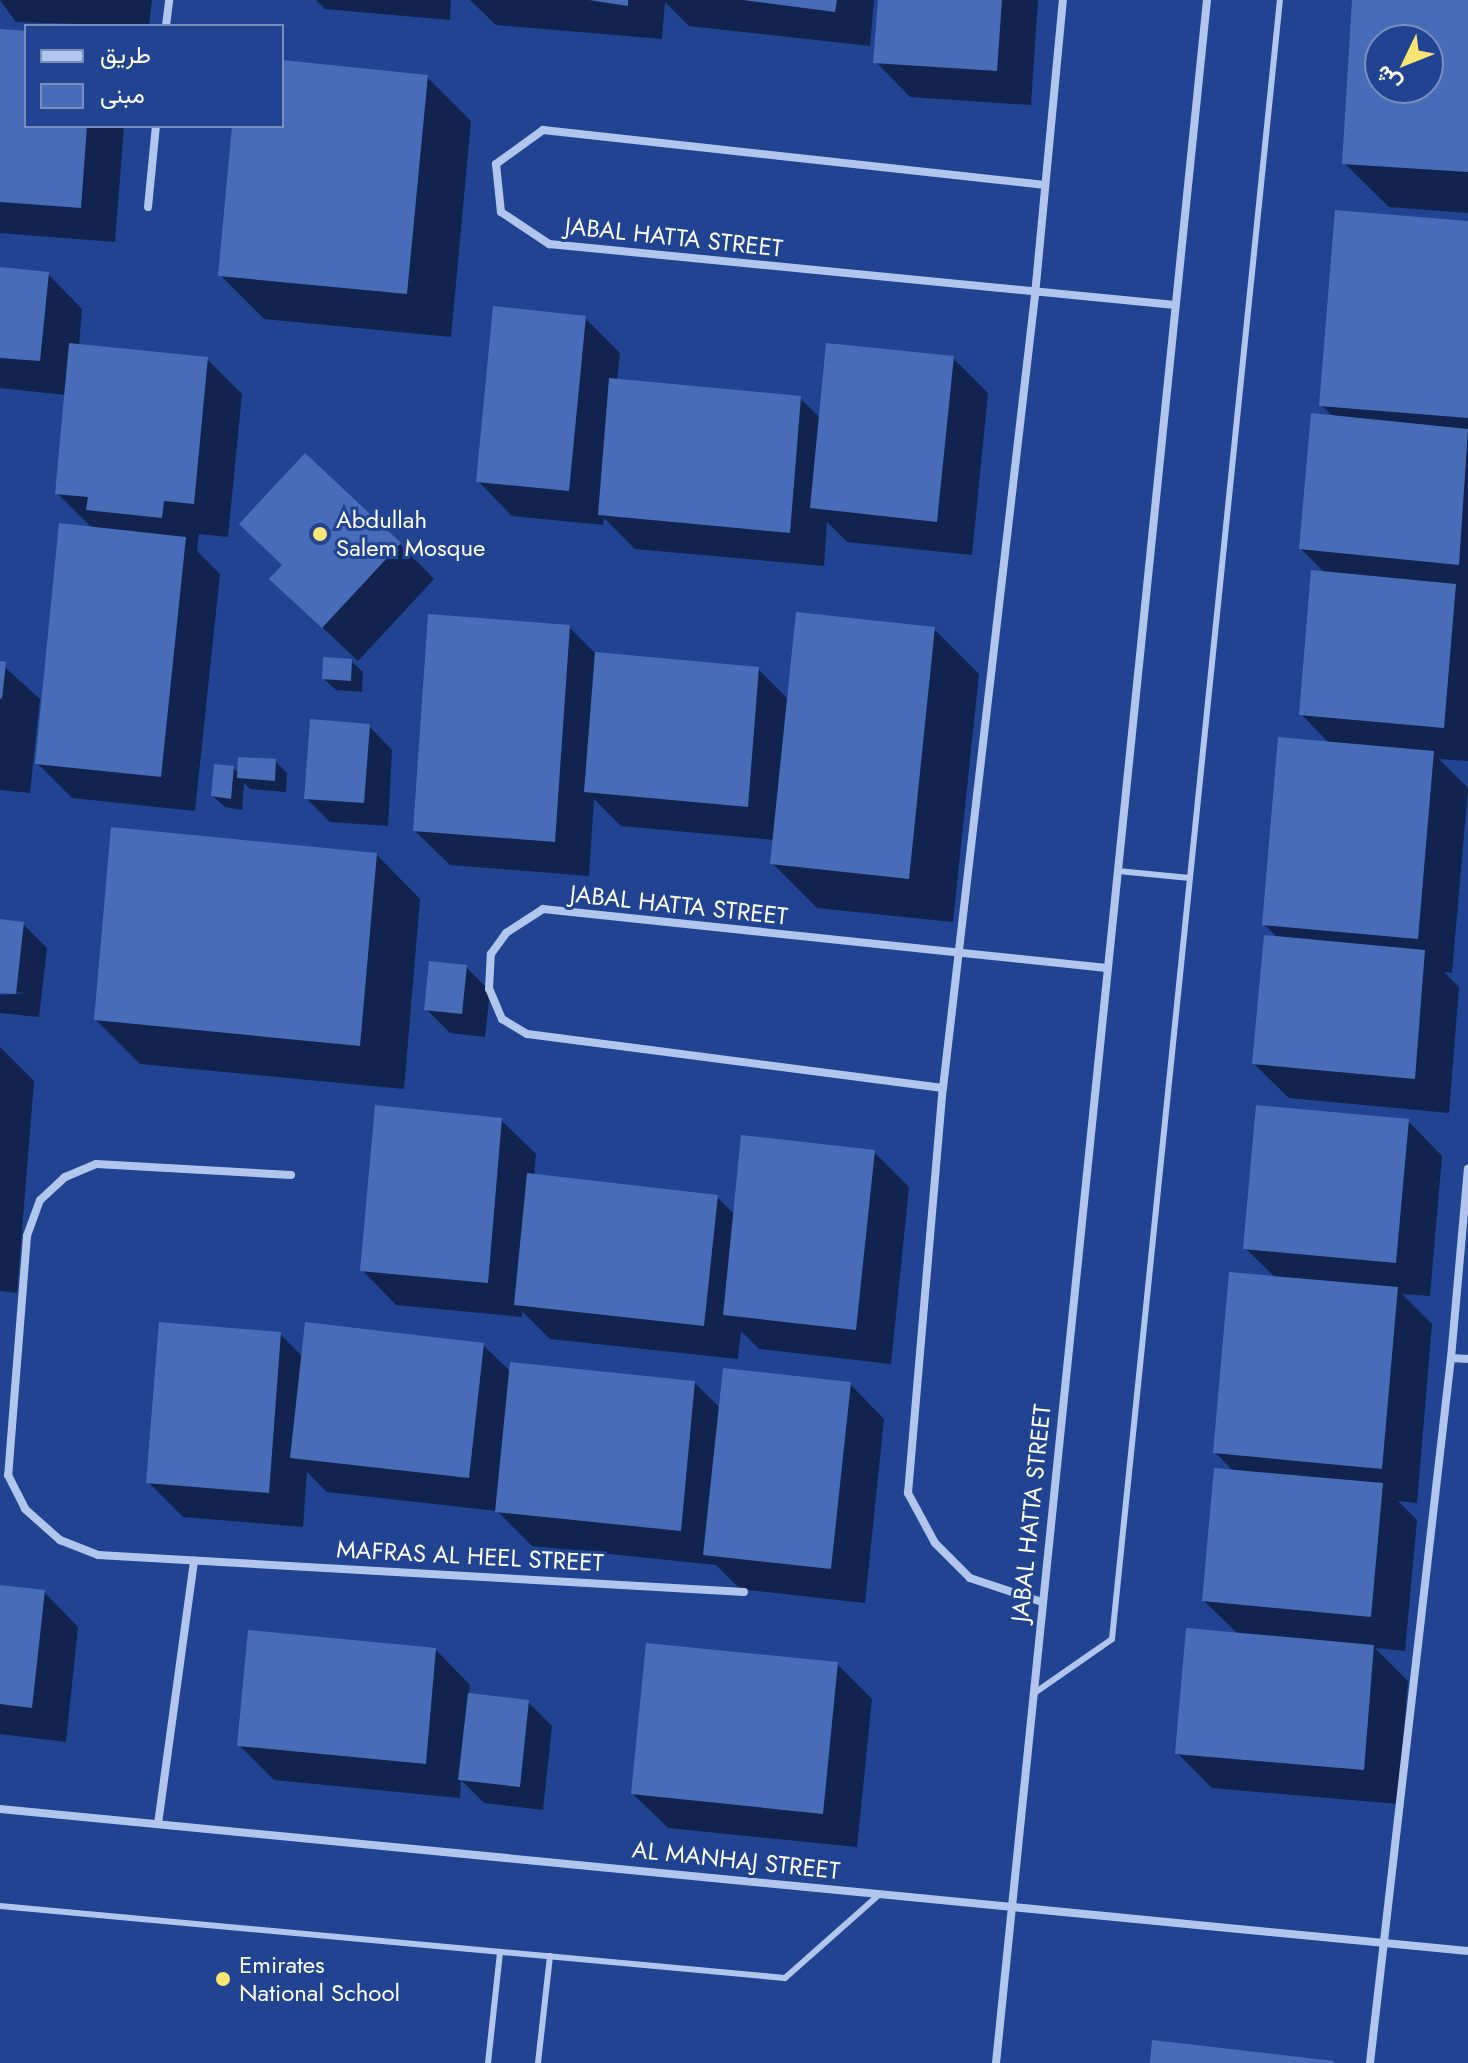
<!DOCTYPE html>
<html>
<head>
<meta charset="utf-8">
<style>
  body { margin:0 }
  #map { position:relative; width:1468px; height:2063px; overflow:hidden; background:#214392; font-family:Jost,Vazirmatn,sans-serif }
  div>[style] { position:absolute }
  [style*='--x'] { left:calc(var(--x)*1px); top:calc(var(--y)*1px); width:calc(var(--w)*1px); rotate:calc(var(--a)*1deg) }
  .shadow>* { inset:0; background:#0007 }
  .building>* { inset:0; background:#496cb9 }
  .lane>* { height:6px; margin:-3px; padding:0 3px; transform-origin:3px; border-radius:3px; background:#b2c5ed }
  .street>* { height:8px; margin:-4px; padding:0 4px; transform-origin:4px; border-radius:4px; background:#b2c5ed }
  .dots>* { width:22px; height:22px; translate:-50% -50%; box-sizing:border-box; border:4px solid #214392; border-radius:50% }
  span { translate:-50% -50%; white-space:nowrap; text-align:center; line-height:1.15; -webkit-text-stroke:6px #214392; paint-order:stroke }
  .street-label { font-size:24px; color:#fff }
  .poi-label { font-size:24px; color:#fff }
  .left { translate:0 -50%; text-align:left }
  .legend { position:absolute; left:24px; top:24px; width:260px; height:104px; box-sizing:border-box; background:#214392; border:2px solid #7a8ebe; margin:0; padding:10px 14px; list-style:none; font-size:24px; color:#fff }
  .legend li { display:flex; align-items:center; gap:16px; height:40px }
  .legend b { width:40px; border:2px solid #7a8ebe }
  .north { position:absolute; left:1364px; top:24px; width:80px; height:80px; box-sizing:border-box; background:#214392; border:2px solid #7a8ebe; border-radius:50%; rotate:227deg; font-size:22px; font-weight:700; line-height:32px; text-align:center; color:#fff }
  .north::after { content:''; display:block; margin:auto; width:28px; height:36px; background:#fae574; clip-path:polygon(50% 0,100% 100%,50% 72%,0 100%) }
</style>
</head>
<body>
<div id="map">
  <div class="shadow">
    <i style="clip-path:polygon(0 0,152px 0,149px 26px,16px 22px)"></i>
    <i style="clip-path:polygon(316px 0,451px 0,450px 20px,325px 9px)"></i>
    <i style="clip-path:polygon(470px 0,874px 0,870px 46px,689px 26px,665px 2px,662px 39px,496px 25px)"></i>
    <i style="clip-path:polygon(880px 0,1038px 0,1031px 105px,910px 97px,876px 62px)"></i>
    <i style="clip-path:polygon(evenodd,1354px 0,1468px 0,1468px 213px,1389px 207px,1344px 163px,1354px 0,1380px 40px,1428px 40px,1428px 88px,1380px 88px,1380px 40px)"></i>
    <i style="clip-path:polygon(0 31px,26px 33px,26px 126px,124px 126px,115px 242px,0 233px)"></i>
    <i style="clip-path:polygon(282px 62px,427px 77px,471px 121px,451px 337px,264px 319px,220px 275px,235px 126px,282px 126px)"></i>
    <i style="clip-path:polygon(1468px 223px,1468px 761px,1439px 759px,1468px 788px,1452px 973px,1444px 972px,1459px 987px,1449px 1113px,1289px 1098px,1254px 1064px,1279px 939px,1264px 924px,1330px 744px,1301px 714px,1326px 574px,1301px 549px,1334px 417px,1321px 405px)"></i>
    <i style="clip-path:polygon(0 269px,48px 274px,82px 309px,79px 346px,207px 359px,242px 394px,228px 537px,199px 534px,197px 551px,220px 574px,195px 811px,72px 798px,37px 763px,93px 529px,57px 493px,66px 395px,0 388px)"></i>
    <i style="clip-path:polygon(585px 318px,620px 353px,617px 381px,800px 398px,821px 419px,953px 358px,988px 393px,972px 555px,847px 542px,827px 522px,824px 566px,635px 549px,604px 518px,603px 525px,512px 516px,478px 481px)"></i>
    <i style="clip-path:polygon(400px 544px,434px 579px,358px 661px,307px 613px)"></i>
    <i style="clip-path:polygon(569px 627px,596px 654px,758px 669px,789px 700px,934px 629px,979px 674px,953px 922px,817px 908px,772px 863px,775px 840px,621px 826px,594px 799px,589px 876px,450px 865px,415px 831px)"></i>
    <i style="clip-path:polygon(351px 661px,363px 672px,362px 692px,336px 690px,324px 679px)"></i>
    <i style="clip-path:polygon(0 663px,40px 699px,30px 793px,0 790px)"></i>
    <i style="clip-path:polygon(369px 726px,392px 750px,388px 826px,330px 822px,306px 798px)"></i>
    <i style="clip-path:polygon(275px 761px,287px 773px,286px 792px,250px 789px,244px 783px,242px 810px,225px 807px,213px 796px,233px 768px,239px 773px)"></i>
    <i style="clip-path:polygon(376px 854px,420px 899px,404px 1089px,140px 1064px,96px 1020px)"></i>
    <i style="clip-path:polygon(0 921px,23px 924px,47px 948px,39px 1017px,0 1013px,0 995px,26px 993px,0 991px)"></i>
    <i style="clip-path:polygon(466px 967px,490px 991px,485px 1037px,450px 1033px,426px 1009px)"></i>
    <i style="clip-path:polygon(0 1047px,34px 1081px,17px 1293px,0 1291px)"></i>
    <i style="clip-path:polygon(501px 1120px,536px 1154px,534px 1176px,717px 1197px,735px 1215px,874px 1152px,909px 1187px,891px 1364px,759px 1349px,741px 1331px,738px 1359px,550px 1339px,522px 1311px,522px 1317px,396px 1305px,362px 1270px)"></i>
    <i style="clip-path:polygon(1408px 1121px,1442px 1156px,1430px 1296px,1402px 1294px,1432px 1324px,1417px 1503px,1398px 1501px,1417px 1520px,1405px 1651px,1375px 1648px,1408px 1681px,1398px 1804px,1212px 1788px,1177px 1753px,1238px 1634px,1204px 1601px,1234px 1472px,1215px 1452px,1276px 1278px,1245px 1248px)"></i>
    <i style="clip-path:polygon(280px 1334px,303px 1357px,483px 1345px,511px 1372px,694px 1382px,721px 1409px,850px 1384px,884px 1419px,865px 1603px,740px 1589px,716px 1565px,532px 1546px,497px 1511px,327px 1492px,307px 1472px,303px 1527px,183px 1517px,148px 1482px)"></i>
    <i style="clip-path:polygon(0 1587px,44px 1592px,78px 1627px,66px 1742px,0 1734px)"></i>
    <i style="clip-path:polygon(436px 1650px,470px 1685px,469px 1695px,528px 1702px,552px 1726px,543px 1810px,484px 1803px,461px 1780px,460px 1798px,274px 1780px,239px 1745px)"></i>
    <i style="clip-path:polygon(837px 1664px,872px 1699px,857px 1847px,668px 1828px,633px 1794px)"></i>
  </div>
  <div class="building">
    <i style="clip-path:polygon(589px 0,628px 0,628px 6px)"></i>
    <i style="clip-path:polygon(743px 0,837px 0,835px 12px)"></i>
    <i style="clip-path:polygon(878px 0,1002px 0,997px 71px,873px 63px)"></i>
    <i style="clip-path:polygon(evenodd,1352px 0,1468px 0,1468px 172px,1342px 164px,1352px 0,1380px 40px,1428px 40px,1428px 88px,1380px 88px,1380px 40px)"></i>
    <i style="clip-path:polygon(0 29px,26px 31px,26px 126px,87px 126px,81px 208px,0 202px)"></i>
    <i style="clip-path:polygon(282px 60px,428px 75px,407px 294px,218px 276px,232px 126px,282px 126px)"></i>
    <i style="clip-path:polygon(1335px 210px,1468px 221px,1468px 418px,1319px 406px)"></i>
    <i style="clip-path:polygon(0 267px,49px 272px,40px 361px,0 358px)"></i>
    <i style="clip-path:polygon(493px 306px,586px 316px,569px 491px,476px 482px)"></i>
    <i style="clip-path:polygon(69px 343px,208px 357px,194px 504px,164px 501px,162px 518px,86px 510px,88px 497px,55px 494px)"></i>
    <i style="clip-path:polygon(826px 343px,954px 356px,937px 522px,810px 508px)"></i>
    <i style="clip-path:polygon(609px 378px,801px 396px,790px 533px,598px 515px)"></i>
    <i style="clip-path:polygon(1311px 413px,1468px 429px,1459px 565px,1299px 549px)"></i>
    <i style="clip-path:polygon(305px 453px,401px 543px,322px 628px,269px 579px,282px 565px,239px 524px)"></i>
    <i style="clip-path:polygon(59px 523px,186px 537px,161px 777px,35px 764px)"></i>
    <i style="clip-path:polygon(1311px 570px,1456px 584px,1444px 728px,1299px 715px)"></i>
    <i style="clip-path:polygon(796px 612px,935px 627px,909px 879px,770px 864px)"></i>
    <i style="clip-path:polygon(428px 614px,570px 625px,555px 842px,413px 831px)"></i>
    <i style="clip-path:polygon(595px 652px,759px 667px,748px 807px,584px 792px)"></i>
    <i style="clip-path:polygon(323px 657px,352px 659px,351px 681px,322px 679px)"></i>
    <i style="clip-path:polygon(0 661px,6px 662px,2px 699px,0 698px)"></i>
    <i style="clip-path:polygon(310px 719px,370px 724px,364px 803px,304px 799px)"></i>
    <i style="clip-path:polygon(1278px 737px,1434px 751px,1418px 939px,1262px 925px)"></i>
    <i style="clip-path:polygon(238px 757px,276px 759px,275px 781px,237px 778px)"></i>
    <i style="clip-path:polygon(214px 764px,234px 766px,231px 799px,211px 796px)"></i>
    <i style="clip-path:polygon(111px 827px,377px 853px,360px 1046px,94px 1020px)"></i>
    <i style="clip-path:polygon(0 919px,24px 922px,16px 994px,0 993px)"></i>
    <i style="clip-path:polygon(1264px 935px,1425px 950px,1415px 1079px,1252px 1064px)"></i>
    <i style="clip-path:polygon(429px 961px,467px 965px,462px 1014px,424px 1010px)"></i>
    <i style="clip-path:polygon(375px 1105px,502px 1118px,488px 1283px,360px 1271px)"></i>
    <i style="clip-path:polygon(1256px 1105px,1409px 1119px,1396px 1263px,1243px 1249px)"></i>
    <i style="clip-path:polygon(741px 1135px,875px 1150px,856px 1330px,723px 1315px)"></i>
    <i style="clip-path:polygon(527px 1173px,718px 1195px,704px 1326px,514px 1305px)"></i>
    <i style="clip-path:polygon(1229px 1272px,1398px 1287px,1382px 1469px,1213px 1453px)"></i>
    <i style="clip-path:polygon(159px 1322px,281px 1332px,269px 1493px,146px 1483px)"></i>
    <i style="clip-path:polygon(305px 1322px,484px 1343px,469px 1478px,290px 1458px)"></i>
    <i style="clip-path:polygon(510px 1362px,695px 1381px,681px 1531px,495px 1512px)"></i>
    <i style="clip-path:polygon(723px 1368px,851px 1382px,831px 1569px,703px 1555px)"></i>
    <i style="clip-path:polygon(1214px 1468px,1383px 1483px,1371px 1617px,1202px 1601px)"></i>
    <i style="clip-path:polygon(0 1585px,45px 1590px,32px 1708px,0 1704px)"></i>
    <i style="clip-path:polygon(1186px 1628px,1374px 1645px,1364px 1770px,1175px 1754px)"></i>
    <i style="clip-path:polygon(248px 1630px,436px 1648px,426px 1764px,237px 1746px)"></i>
    <i style="clip-path:polygon(646px 1643px,838px 1662px,823px 1814px,631px 1794px)"></i>
    <i style="clip-path:polygon(468px 1693px,529px 1700px,520px 1787px,458px 1780px)"></i>
    <i style="clip-path:polygon(1152px 2040px,1334px 2061px,1333px 2063px,1150px 2063px)"></i>
  </div>
  <div class="lane">
    <i style="--x:1118;--y:871;--w:72;--a:5.6"></i>
    <i style="--x:1033;--y:1694;--w:96;--a:-34.8"></i>
    <i style="--x:1112;--y:1639;--w:1648;--a:-84.15"></i>
    <i style="--x:0;--y:1906;--w:788;--a:5.24"></i>
    <i style="--x:785;--y:1978;--w:127;--a:-41.5"></i>
    <i style="--x:488;--y:2063;--w:112;--a:-83.8"></i>
    <i style="--x:538;--y:2063;--w:108;--a:-83.6"></i>
  </div>
  <div class="street">
    <i style="--x:166;--y:26;--w:26;--a:-83"></i>
    <i style="--x:1045;--y:185;--w:505;--a:-173.75"></i>
    <i style="--x:543;--y:130;--w:58;--a:144.1"></i>
    <i style="--x:496;--y:164;--w:48;--a:84.1"></i>
    <i style="--x:501;--y:212;--w:58;--a:33.7"></i>
    <i style="--x:549;--y:244;--w:629;--a:5.57"></i>
    <i style="--x:148;--y:207;--w:81;--a:-84.4"></i>
    <i style="--x:943;--y:1088;--w:419;--a:-172.6"></i>
    <i style="--x:527;--y:1034;--w:29;--a:-149"></i>
    <i style="--x:502;--y:1019;--w:33;--a:-113"></i>
    <i style="--x:489;--y:989;--w:35;--a:-87"></i>
    <i style="--x:491;--y:954;--w:26;--a:-54"></i>
    <i style="--x:506;--y:933;--w:44;--a:-33"></i>
    <i style="--x:543;--y:909;--w:567;--a:5.97"></i>
    <i style="--x:291;--y:1175;--w:195;--a:-176.8"></i>
    <i style="--x:96;--y:1164;--w:34;--a:157"></i>
    <i style="--x:65;--y:1177;--w:34;--a:137"></i>
    <i style="--x:40;--y:1200;--w:38;--a:110"></i>
    <i style="--x:27;--y:1236;--w:240;--a:94.5"></i>
    <i style="--x:8;--y:1475;--w:38;--a:63"></i>
    <i style="--x:25;--y:1509;--w:47;--a:41.5"></i>
    <i style="--x:60;--y:1540;--w:41;--a:21.5"></i>
    <i style="--x:98;--y:1555;--w:647;--a:3.28"></i>
    <i style="--x:1451;--y:1358;--w:17;--a:3"></i>
    <i style="--x:1042;--y:1602;--w:76;--a:-161.6"></i>
    <i style="--x:970;--y:1578;--w:49;--a:-135"></i>
    <i style="--x:935;--y:1543;--w:57;--a:-118.4"></i>
    <i style="--x:908;--y:1493;--w:407;--a:-85.1"></i>
    <i style="--x:943;--y:1088;--w:798;--a:-83.38"></i>
    <i style="--x:1035;--y:295;--w:296;--a:-84.6"></i>
    <i style="--x:0;--y:1809;--w:1475;--a:5.53"></i>
    <i style="--x:158;--y:1824;--w:266;--a:-82.2"></i>
    <i style="--x:996;--y:2063;--w:2074;--a:-84.16"></i>
    <i style="--x:1370;--y:2063;--w:710;--a:-83.45"></i>
    <i style="--x:1451;--y:1358;--w:190;--a:-84.9"></i>
  </div>
  <div class="dots">
    <i style="left:320px;top:534px;background:#fae574"></i>
    <i style="left:223px;top:1979px;background:#fae574"></i>
  </div>
  <div class="street-label">
    <span style="left:674px;top:237px;rotate:6deg">JABAL HATTA STREET</span>
    <span style="left:679px;top:905px;rotate:6deg">JABAL HATTA STREET</span>
    <span style="left:1031px;top:1513px;rotate:-84deg">JABAL HATTA STREET</span>
    <span style="left:470px;top:1556px;rotate:3deg">MAFRAS AL HEEL STREET</span>
    <span style="left:736px;top:1860px;rotate:6deg">AL MANHAJ STREET</span>
  </div>
  <div class="poi-label">
    <span class="left" style="left:336px;top:534px">Abdullah<br>Salem Mosque</span>
    <span class="left" style="left:239px;top:1979px">Emirates<br>National School</span>
  </div>
  <ul class="legend">
  <li><b style="height:10px;background:#b2c5ed"></b>طريق</li>
  <li><b style="height:22px;background:#496cb9"></b>مبنى</li>
  </ul>
  <div class="north">ش</div>
</div>
</body>
</html>
